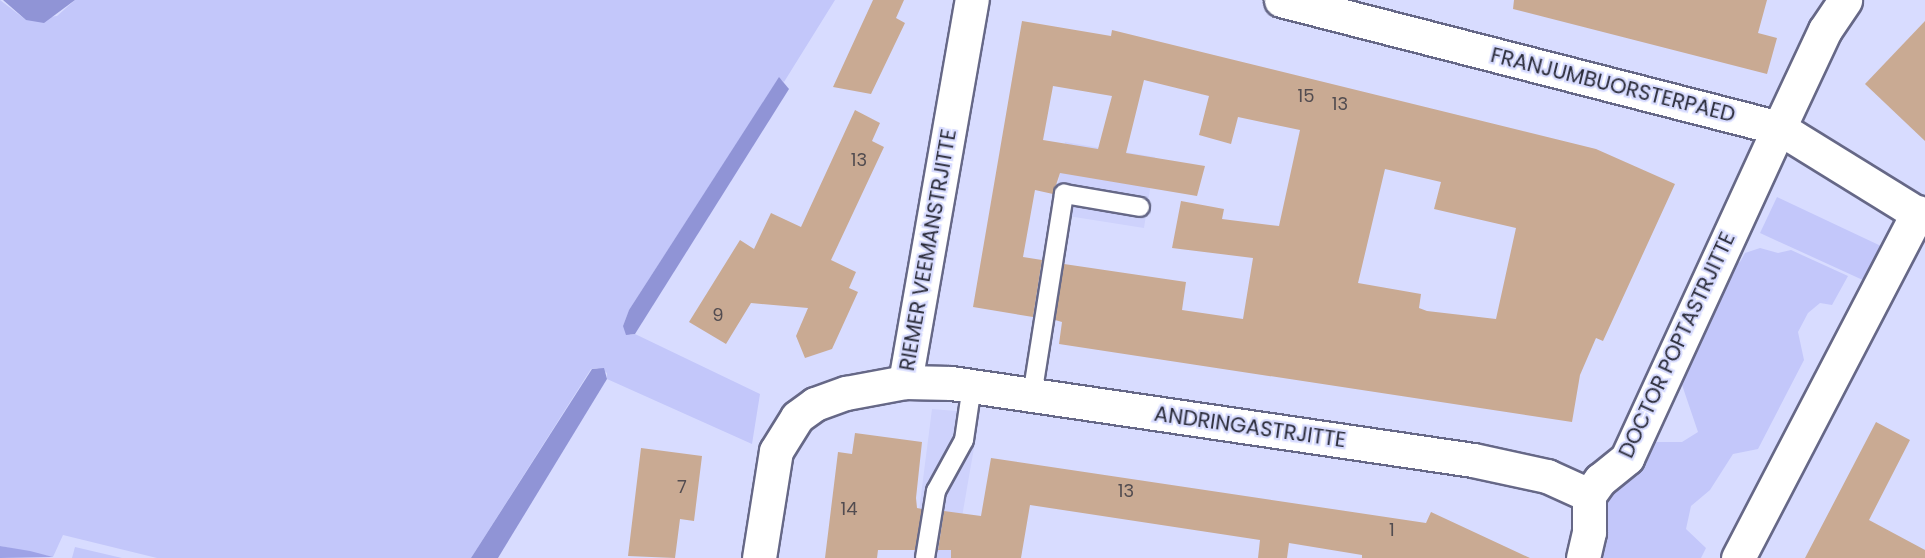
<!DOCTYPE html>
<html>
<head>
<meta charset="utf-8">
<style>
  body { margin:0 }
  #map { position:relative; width:1925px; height:558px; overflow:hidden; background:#d8dcff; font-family:Poppins,sans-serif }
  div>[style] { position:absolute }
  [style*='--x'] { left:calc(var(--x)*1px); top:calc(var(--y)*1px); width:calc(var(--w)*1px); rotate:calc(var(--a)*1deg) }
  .built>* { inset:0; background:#ced2fc }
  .green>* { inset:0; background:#c3c7fa }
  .forest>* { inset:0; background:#9ea2e6 }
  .water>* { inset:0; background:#9094d6 }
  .building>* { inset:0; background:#c9aa93 }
  .roads { filter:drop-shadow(2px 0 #666887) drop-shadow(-2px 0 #666887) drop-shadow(0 2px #666887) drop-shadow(0 -2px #666887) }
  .lane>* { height:18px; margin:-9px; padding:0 9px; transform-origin:9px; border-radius:9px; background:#fff }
  .street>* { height:33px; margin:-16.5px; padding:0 16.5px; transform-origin:16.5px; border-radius:16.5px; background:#fff }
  span { translate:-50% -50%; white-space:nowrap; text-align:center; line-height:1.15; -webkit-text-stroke:4.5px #d8dcff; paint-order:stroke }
  .number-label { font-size:18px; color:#524c50 }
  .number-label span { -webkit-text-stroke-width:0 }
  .street-label { font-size:21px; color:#2b2c3a }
</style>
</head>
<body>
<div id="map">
  <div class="built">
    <i style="clip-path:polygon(1065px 142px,1155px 157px,1144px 228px,1068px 216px,1028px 373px)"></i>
    <i style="clip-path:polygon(932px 409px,980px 413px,958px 540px,981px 558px,913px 558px)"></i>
  </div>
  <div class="green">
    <i style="clip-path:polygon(0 0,26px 20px,57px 16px,75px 0,835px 0,784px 82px,779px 78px,629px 310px,623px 326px,630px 335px,635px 334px,760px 394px,752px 444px,607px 379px,607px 373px,597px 368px,591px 369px,471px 558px,157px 558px,63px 535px,53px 557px,0 546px)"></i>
    <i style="clip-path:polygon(1777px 197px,1881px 246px,1865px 281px,1760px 233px)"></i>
    <i style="clip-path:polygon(1760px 248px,1778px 253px,1791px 250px,1848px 276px,1832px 305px,1820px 303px,1808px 313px,1798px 332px,1804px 360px,1758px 449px,1733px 454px,1710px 490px,1691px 506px,1686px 529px,1706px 548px,1701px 558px,1597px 558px,1601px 506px,1649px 442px,1682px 442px,1698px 432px,1679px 376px,1730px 265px,1740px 262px,1745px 253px)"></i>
    <i style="clip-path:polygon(75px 547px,122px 558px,72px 558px)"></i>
  </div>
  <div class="forest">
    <i style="clip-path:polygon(0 546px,30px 551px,53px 557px,0 558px)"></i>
  </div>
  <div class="water">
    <i style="clip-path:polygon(3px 0,75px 0,44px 23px,26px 20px)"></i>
    <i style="clip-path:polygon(779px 77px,789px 89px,635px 334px,626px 335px,623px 326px,629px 310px)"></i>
    <i style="clip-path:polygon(604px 368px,607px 379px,498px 558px,471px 558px,592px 369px)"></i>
  </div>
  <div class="building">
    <i style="clip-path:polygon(873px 0,904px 0,896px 18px,905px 23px,871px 94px,833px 87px)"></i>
    <i style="clip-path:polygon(1514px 0,1767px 0,1758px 33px,1777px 38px,1767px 74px,1513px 9px)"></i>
    <i style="clip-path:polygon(evenodd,1022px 21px,1111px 36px,1112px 30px,1596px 149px,1675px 184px,1603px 341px,1596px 338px,1580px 375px,1572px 422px,1059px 344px,1062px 322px,1055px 320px,1064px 264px,1186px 282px,1182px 310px,1243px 319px,1253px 258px,1172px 248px,1181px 201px,1224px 209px,1222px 219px,1279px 226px,1300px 130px,1238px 117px,1231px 144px,1199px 135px,1209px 96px,1144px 80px,1126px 153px,1205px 166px,1197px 196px,1060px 173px,1053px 194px,1035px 190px,1023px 257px,1042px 260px,1033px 317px,973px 307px,1022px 21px,1053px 86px,1112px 96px,1098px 149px,1043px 140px,1053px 86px,1022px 21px,1385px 169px,1441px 182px,1434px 209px,1516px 228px,1496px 319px,1427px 311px,1419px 308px,1421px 294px,1358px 283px,1385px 169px)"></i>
    <i style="clip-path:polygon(1925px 21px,1925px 141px,1865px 84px)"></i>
    <i style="clip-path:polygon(855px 110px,880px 123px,872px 141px,884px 147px,831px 260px,856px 272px,849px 288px,858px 292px,832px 349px,805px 358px,796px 336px,808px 308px,751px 303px,726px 344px,689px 322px,740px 240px,754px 249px,771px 213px,801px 227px)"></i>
    <i style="clip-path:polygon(1876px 422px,1910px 440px,1869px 520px,1925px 550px,1925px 558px,1805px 558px)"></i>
    <i style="clip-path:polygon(855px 433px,922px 442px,916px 498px,917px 508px,922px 509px,915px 550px,878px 550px,877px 558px,825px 558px,838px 452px,852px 454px)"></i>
    <i style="clip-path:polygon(641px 448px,702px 456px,694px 521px,680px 519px,675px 558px,628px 556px)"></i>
    <i style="clip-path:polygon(991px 458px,1426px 523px,1431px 512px,1530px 558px,1362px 558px,1362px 555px,1289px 543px,1287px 558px,1258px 558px,1260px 540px,1030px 505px,1021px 558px,951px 558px,951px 550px,938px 550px,944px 511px,981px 516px)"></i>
  </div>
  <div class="roads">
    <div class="lane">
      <i style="--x:1032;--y:396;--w:205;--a:-81"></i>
      <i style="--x:1064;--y:194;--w:77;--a:9.7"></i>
      <i style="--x:925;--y:558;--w:68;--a:-80.7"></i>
      <i style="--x:936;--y:491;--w:58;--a:-61.2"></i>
      <i style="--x:964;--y:440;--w:55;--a:-81.6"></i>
    </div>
    <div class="street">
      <i style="--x:1281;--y:0;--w:514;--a:14.41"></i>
      <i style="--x:1779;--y:128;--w:172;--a:31.7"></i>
      <i style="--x:905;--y:382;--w:46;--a:1.2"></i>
      <i style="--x:951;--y:383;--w:528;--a:8.39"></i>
      <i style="--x:1473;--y:460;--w:76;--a:12.2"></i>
      <i style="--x:1547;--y:476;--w:46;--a:24.3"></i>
      <i style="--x:759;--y:558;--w:108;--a:-81"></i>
      <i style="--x:776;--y:451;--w:40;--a:-58"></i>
      <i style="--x:797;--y:417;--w:22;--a:-36"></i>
      <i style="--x:815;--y:404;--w:33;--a:-20"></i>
      <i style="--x:846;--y:393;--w:60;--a:-10.6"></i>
      <i style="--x:905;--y:382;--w:388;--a:-80.1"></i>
      <i style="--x:1583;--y:558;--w:27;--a:-77"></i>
      <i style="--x:1589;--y:532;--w:37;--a:-90"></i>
      <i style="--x:1589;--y:495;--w:19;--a:-54"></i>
      <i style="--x:1600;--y:480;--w:35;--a:-39"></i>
      <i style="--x:1627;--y:458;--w:363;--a:-65.3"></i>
      <i style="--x:1779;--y:128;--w:108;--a:-64.9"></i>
      <i style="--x:1825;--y:30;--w:36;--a:-56"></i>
      <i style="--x:1738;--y:558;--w:390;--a:-62.5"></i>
    </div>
  </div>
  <div class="number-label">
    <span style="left:1306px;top:96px">15</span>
    <span style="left:1340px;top:104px">13</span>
    <span style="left:859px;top:160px">13</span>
    <span style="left:718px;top:315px">9</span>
    <span style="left:682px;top:487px">7</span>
    <span style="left:1126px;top:491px">13</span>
    <span style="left:849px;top:509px">14</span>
    <span style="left:1392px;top:530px">1</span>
  </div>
  <div class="street-label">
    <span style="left:1613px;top:85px;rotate:14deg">FRANJUMBUORSTERPAED</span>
    <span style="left:928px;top:250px;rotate:-80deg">RIEMER VEEMANSTRJITTE</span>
    <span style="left:1677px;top:345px;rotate:-65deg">DOCTOR POPTASTRJITTE</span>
    <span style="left:1250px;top:427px;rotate:8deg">ANDRINGASTRJITTE</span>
  </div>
</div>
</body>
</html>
